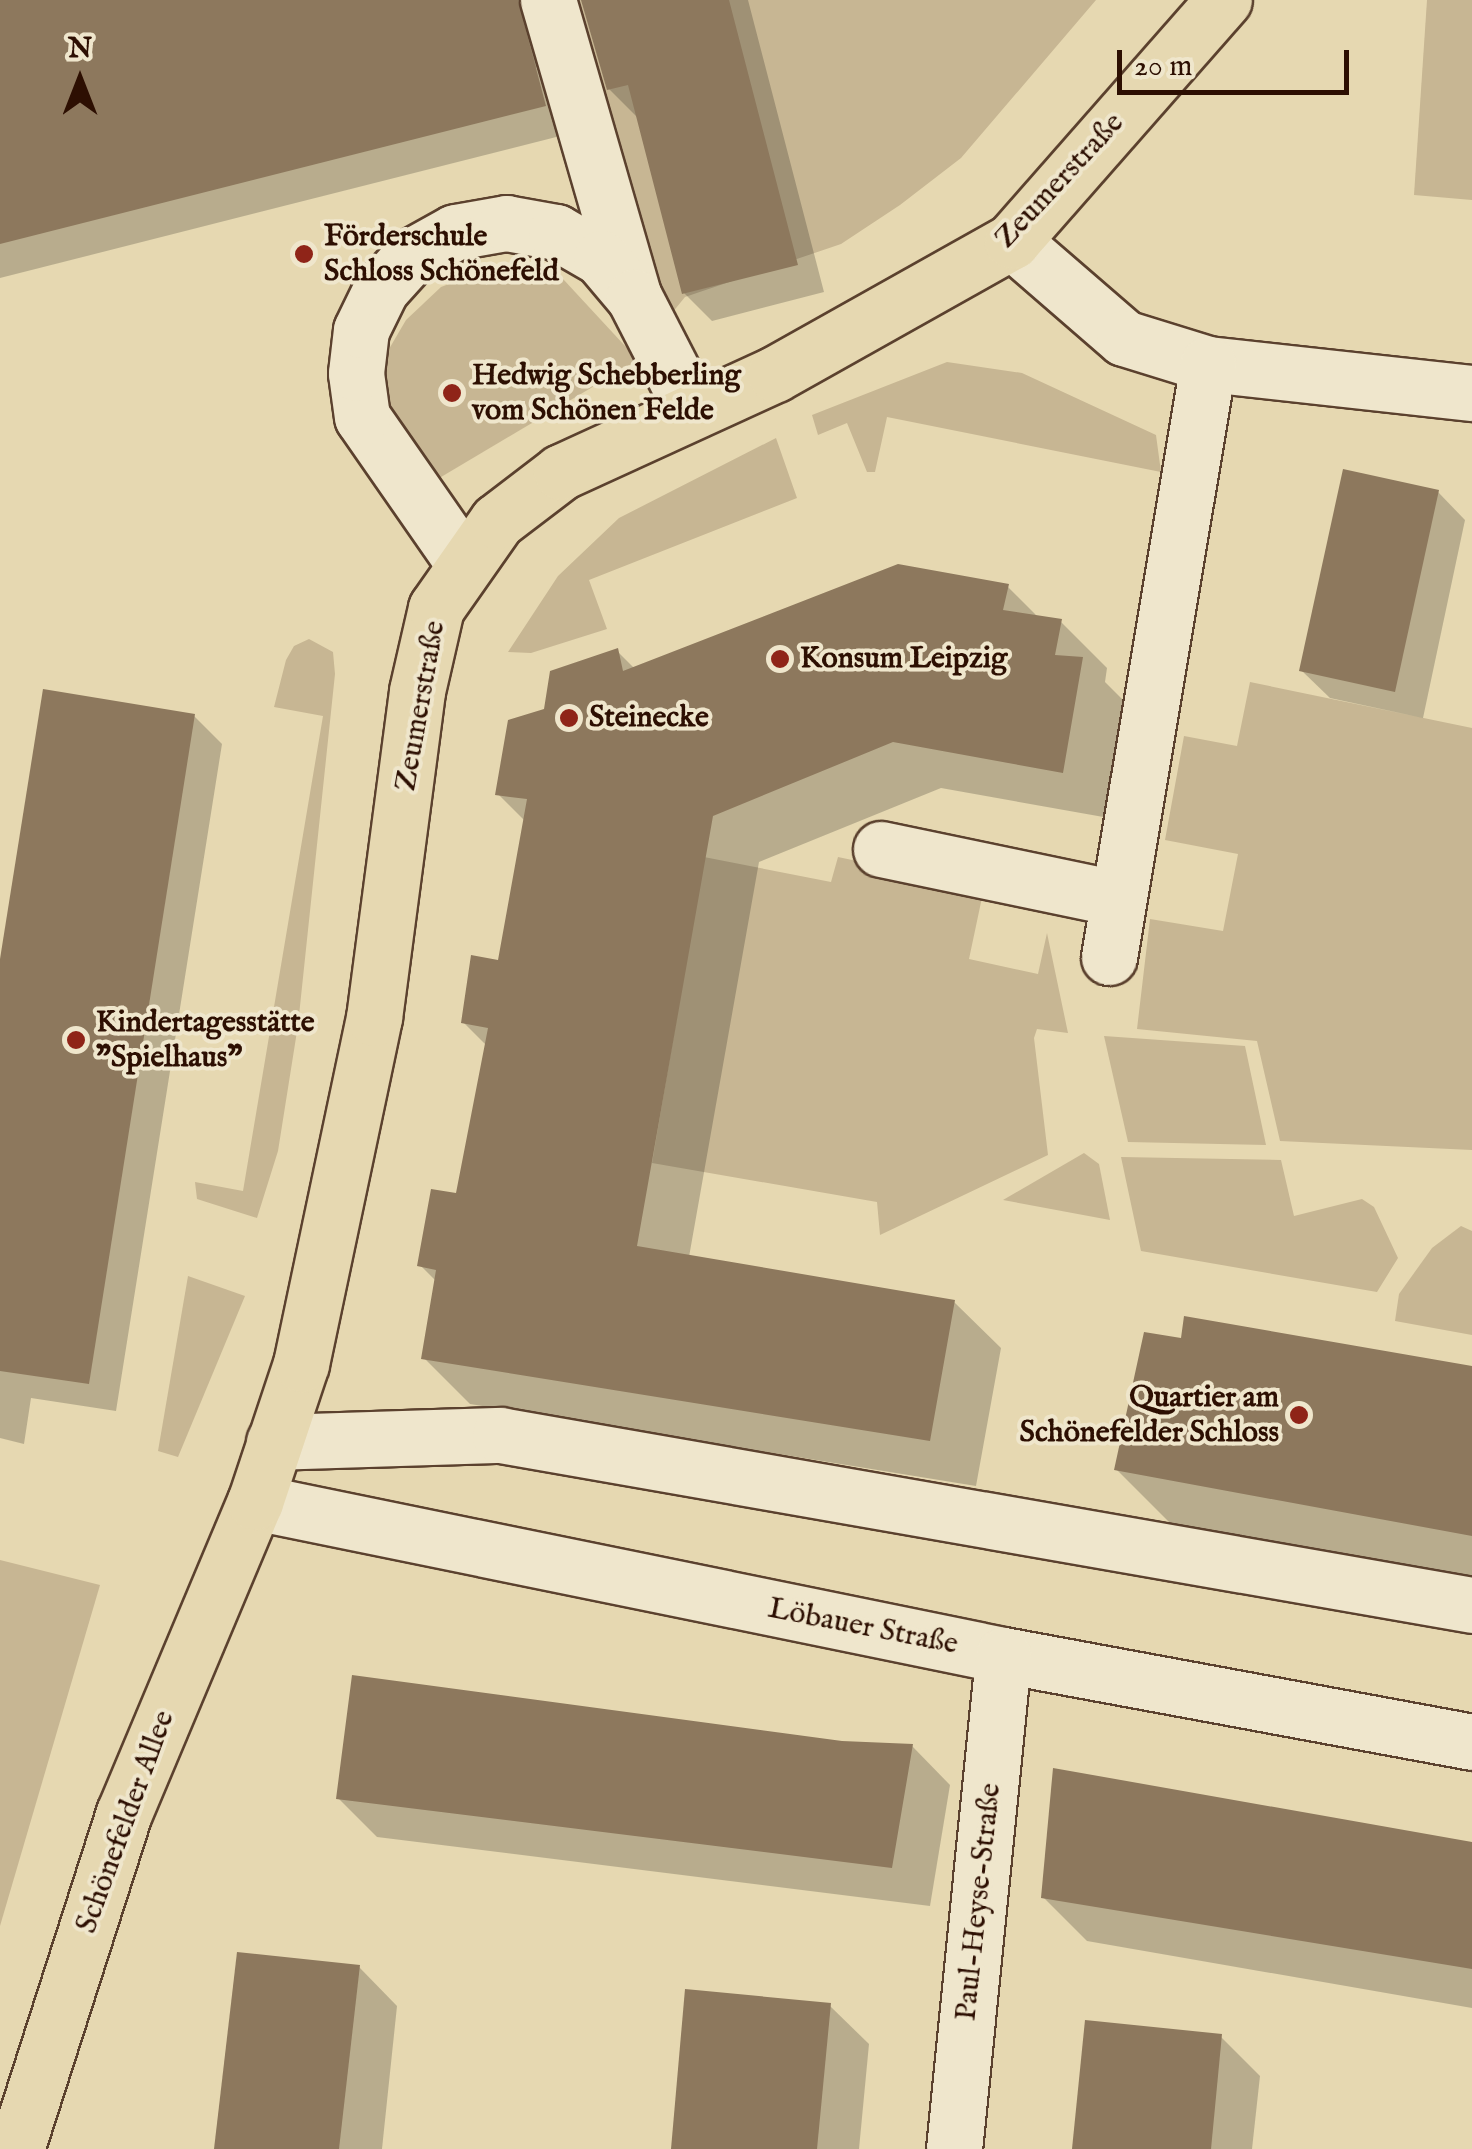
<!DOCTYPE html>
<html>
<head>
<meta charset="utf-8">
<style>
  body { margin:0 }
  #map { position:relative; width:1472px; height:2149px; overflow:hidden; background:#e6d8b1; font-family:"IM FELL English",serif }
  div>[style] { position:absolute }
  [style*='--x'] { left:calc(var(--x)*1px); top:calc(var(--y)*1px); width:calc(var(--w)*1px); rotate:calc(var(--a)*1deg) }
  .green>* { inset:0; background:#c7b693 }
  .shadow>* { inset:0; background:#0003 }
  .building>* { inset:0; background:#8d785d }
  .roads { filter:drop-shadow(2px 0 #5b412e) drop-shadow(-2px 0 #5b412e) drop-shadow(0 2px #5b412e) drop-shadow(0 -2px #5b412e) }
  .minor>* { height:55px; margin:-27.5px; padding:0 27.5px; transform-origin:27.5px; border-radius:27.5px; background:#efe6cc }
  .major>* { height:55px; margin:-27.5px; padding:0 27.5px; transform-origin:27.5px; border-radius:27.5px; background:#e6d8b1 }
  .dots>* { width:28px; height:28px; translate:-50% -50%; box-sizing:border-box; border:5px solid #efe6cc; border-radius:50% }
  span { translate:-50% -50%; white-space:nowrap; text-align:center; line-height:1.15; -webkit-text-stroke:8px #efe6cc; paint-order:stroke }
  .street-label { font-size:30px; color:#2d0f02 }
  .poi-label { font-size:30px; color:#2d0f02; font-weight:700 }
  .left { translate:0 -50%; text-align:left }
  .right { translate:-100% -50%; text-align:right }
  .north { position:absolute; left:30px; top:30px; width:100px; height:100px; -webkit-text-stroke:8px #efe6cc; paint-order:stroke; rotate:0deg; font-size:28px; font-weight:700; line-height:40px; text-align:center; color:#2d0f02 }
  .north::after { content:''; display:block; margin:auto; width:35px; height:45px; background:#2d0f02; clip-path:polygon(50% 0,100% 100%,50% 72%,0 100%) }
  .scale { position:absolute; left:1117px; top:50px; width:232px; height:45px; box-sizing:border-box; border:5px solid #2d0f02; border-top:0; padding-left:12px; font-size:30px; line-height:35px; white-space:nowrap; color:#2d0f02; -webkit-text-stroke:8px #efe6cc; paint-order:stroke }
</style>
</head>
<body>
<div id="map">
  <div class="green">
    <i style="clip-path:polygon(517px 0,1096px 0,961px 158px,900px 205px,841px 244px,685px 297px,637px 356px,556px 63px,534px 68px)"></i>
    <i style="clip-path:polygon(1427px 0,1472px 0,1472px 200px,1414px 195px)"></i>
    <i style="clip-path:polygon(551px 266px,638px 360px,436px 480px,392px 415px,382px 361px,406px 320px,441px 287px,494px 267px)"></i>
    <i style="clip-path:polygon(947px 362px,1022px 373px,1156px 435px,1161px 472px,887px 417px,875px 472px,867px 472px,847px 423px,818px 435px,812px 415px)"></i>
    <i style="clip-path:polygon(776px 438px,797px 498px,589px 580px,607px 629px,531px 653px,508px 652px,558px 576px,619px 518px)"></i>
    <i style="clip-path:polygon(309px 639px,333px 652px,335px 674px,298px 1025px,278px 1151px,257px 1218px,197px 1199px,195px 1182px,243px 1191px,323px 716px,274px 707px,286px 660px,294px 646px)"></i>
    <i style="clip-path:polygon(1250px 682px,1472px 728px,1472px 1150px,1280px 1141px,1257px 1041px,1137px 1029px,1150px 919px,1223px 931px,1238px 854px,1165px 840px,1184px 736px,1237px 746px)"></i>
    <i style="clip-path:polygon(704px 857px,831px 882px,838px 857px,984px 888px,969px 959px,1038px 974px,1047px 933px,1068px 1033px,1037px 1029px,1034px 1038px,1048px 1155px,880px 1235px,877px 1202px,652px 1163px)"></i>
    <i style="clip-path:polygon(1104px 1036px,1245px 1046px,1266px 1145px,1128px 1142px)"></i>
    <i style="clip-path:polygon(1084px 1153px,1099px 1164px,1110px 1220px,1003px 1200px)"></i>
    <i style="clip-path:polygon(1121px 1157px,1281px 1160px,1294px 1216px,1362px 1199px,1374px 1207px,1398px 1258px,1377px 1292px,1141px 1251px)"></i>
    <i style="clip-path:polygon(1461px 1226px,1472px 1231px,1472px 1335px,1395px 1321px,1399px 1294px,1432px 1248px)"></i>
    <i style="clip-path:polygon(188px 1276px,245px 1296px,178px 1457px,158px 1451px)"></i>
    <i style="clip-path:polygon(0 1560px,100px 1585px,0 1926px)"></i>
  </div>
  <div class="shadow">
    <i style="clip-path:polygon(0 0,571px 0,572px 133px,0 278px)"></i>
    <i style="clip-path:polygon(583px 0,748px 0,824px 292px,712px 321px,684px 293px,637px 117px,609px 89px)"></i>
    <i style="clip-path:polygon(1438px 492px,1465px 520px,1423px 718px,1330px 698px,1302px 671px)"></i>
    <i style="clip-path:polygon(1007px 586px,1039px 618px,1060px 621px,1107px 668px,1105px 682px,1129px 706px,1109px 818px,941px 788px,759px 862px,689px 1257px,954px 1302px,1001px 1348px,976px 1486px,470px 1404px,424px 1358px,437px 1282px,420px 1265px,458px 1196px,487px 1046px,463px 1022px,500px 963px,526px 822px,498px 794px,547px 711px,617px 651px,635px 669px)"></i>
    <i style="clip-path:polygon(194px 716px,222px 744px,116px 1411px,31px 1398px,24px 1444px,0 1438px,0 975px)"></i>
    <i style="clip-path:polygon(1472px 1368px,1472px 1580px,1172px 1525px,1116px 1469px)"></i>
    <i style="clip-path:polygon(842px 1743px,912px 1746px,950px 1785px,930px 1906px,377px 1837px,338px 1798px)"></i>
    <i style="clip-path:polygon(1472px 1845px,1472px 2008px,1087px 1941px,1043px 1897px)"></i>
    <i style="clip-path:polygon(359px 1967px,397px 2006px,382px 2149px,217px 2149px)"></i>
    <i style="clip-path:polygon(830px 2006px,869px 2044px,859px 2149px,673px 2149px)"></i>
    <i style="clip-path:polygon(1221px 2037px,1260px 2076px,1252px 2149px,1075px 2149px)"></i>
  </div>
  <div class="building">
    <i style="clip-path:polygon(0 0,518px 0,546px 106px,0 244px)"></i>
    <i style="clip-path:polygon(581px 0,729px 0,798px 265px,682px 294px,628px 85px,607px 90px)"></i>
    <i style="clip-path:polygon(1343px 469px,1439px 490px,1395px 692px,1299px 671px)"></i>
    <i style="clip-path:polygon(898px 564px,1009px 584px,1003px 610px,1062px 619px,1055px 655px,1083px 657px,1063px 773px,893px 742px,713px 816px,637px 1246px,955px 1300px,930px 1441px,421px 1359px,436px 1270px,417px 1266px,431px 1189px,456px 1193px,488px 1028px,461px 1023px,471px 955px,498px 960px,527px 799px,495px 795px,508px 720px,544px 709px,550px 671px,618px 648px,623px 671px)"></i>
    <i style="clip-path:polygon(43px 689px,195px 714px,89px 1384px,0 1371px,0 959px)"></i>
    <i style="clip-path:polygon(1184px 1316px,1472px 1366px,1472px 1536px,1114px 1470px,1144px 1332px,1181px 1338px)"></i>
    <i style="clip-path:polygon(352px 1675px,842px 1741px,913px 1744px,892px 1868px,336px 1799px)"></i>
    <i style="clip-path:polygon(1053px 1768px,1472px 1842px,1472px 1969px,1041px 1898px)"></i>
    <i style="clip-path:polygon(237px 1952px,360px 1965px,339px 2149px,214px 2149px)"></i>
    <i style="clip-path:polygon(685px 1989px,831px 2003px,817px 2149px,671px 2149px)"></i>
    <i style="clip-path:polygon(1085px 2020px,1222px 2034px,1211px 2149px,1072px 2149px)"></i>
  </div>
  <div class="roads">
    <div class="minor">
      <i style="--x:548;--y:0;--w:306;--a:73.9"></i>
      <i style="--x:1012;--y:241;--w:148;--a:40.9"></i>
      <i style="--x:1124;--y:338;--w:88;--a:17.2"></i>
      <i style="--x:1208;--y:364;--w:266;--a:6.3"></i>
      <i style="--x:465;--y:565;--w:180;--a:-124.8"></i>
      <i style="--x:362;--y:417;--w:44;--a:-97.8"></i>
      <i style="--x:356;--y:373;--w:43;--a:-83.4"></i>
      <i style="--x:361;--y:330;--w:46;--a:-64"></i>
      <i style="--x:381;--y:289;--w:43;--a:-47.8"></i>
      <i style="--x:410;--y:257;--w:51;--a:-29.1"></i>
      <i style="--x:455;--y:232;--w:52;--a:-10"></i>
      <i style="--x:506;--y:223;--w:51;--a:10.2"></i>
      <i style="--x:556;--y:232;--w:52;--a:30"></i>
      <i style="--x:601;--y:258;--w:51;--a:49.8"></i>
      <i style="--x:634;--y:297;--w:127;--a:62.8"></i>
      <i style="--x:881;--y:849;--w:240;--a:11.8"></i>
      <i style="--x:1109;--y:957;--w:601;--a:-80.52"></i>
      <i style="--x:274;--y:1442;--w:226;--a:-1.8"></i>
      <i style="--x:500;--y:1435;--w:987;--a:9.92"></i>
      <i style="--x:255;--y:1502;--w:763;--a:11.56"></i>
      <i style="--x:1003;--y:1655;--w:477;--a:10.5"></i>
      <i style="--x:954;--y:2149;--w:496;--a:-84.3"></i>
    </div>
    <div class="major">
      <i style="--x:16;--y:2149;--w:353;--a:-72.2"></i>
      <i style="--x:124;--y:1813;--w:337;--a:-67.2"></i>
      <i style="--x:255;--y:1502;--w:145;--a:-71.6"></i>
      <i style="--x:301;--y:1364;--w:354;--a:-78.1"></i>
      <i style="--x:374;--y:1018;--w:330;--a:-82.5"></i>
      <i style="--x:417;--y:691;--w:85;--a:-77.1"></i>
      <i style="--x:436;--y:608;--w:106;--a:-55"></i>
      <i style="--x:497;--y:521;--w:81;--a:-37.4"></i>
      <i style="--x:561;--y:472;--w:235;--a:-24.6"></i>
      <i style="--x:775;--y:374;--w:272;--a:-29.3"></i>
      <i style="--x:1012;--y:241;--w:321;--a:-48.7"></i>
    </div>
  </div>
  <div class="dots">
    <i style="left:304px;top:254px;background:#8f2418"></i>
    <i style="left:452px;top:393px;background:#8f2418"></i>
    <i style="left:780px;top:659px;background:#8f2418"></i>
    <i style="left:569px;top:718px;background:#8f2418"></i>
    <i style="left:76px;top:1040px;background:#8f2418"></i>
    <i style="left:1299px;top:1415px;background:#8f2418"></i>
  </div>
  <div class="street-label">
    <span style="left:1060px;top:181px;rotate:-47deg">Zeumerstraße</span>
    <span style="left:421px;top:706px;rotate:-80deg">Zeumerstraße</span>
    <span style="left:863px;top:1627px;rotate:11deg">Löbauer Straße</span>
    <span style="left:126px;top:1822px;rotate:-70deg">Schönefelder Allee</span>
    <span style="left:979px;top:1902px;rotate:-84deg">Paul-Heyse-Straße</span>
  </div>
  <div class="poi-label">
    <span class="left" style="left:324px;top:254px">Förderschule<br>Schloss Schönefeld</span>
    <span class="left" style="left:472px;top:393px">Hedwig Schebberling<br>vom Schönen Felde</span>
    <span class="left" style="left:800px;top:659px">Konsum Leipzig</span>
    <span class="left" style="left:589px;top:718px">Steinecke</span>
    <span class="left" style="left:96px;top:1040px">Kindertagesstätte<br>"Spielhaus"</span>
    <span class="right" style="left:1279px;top:1415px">Quartier am<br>Schönefelder Schloss</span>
  </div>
  <div class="north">N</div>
  <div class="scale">20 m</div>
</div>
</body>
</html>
